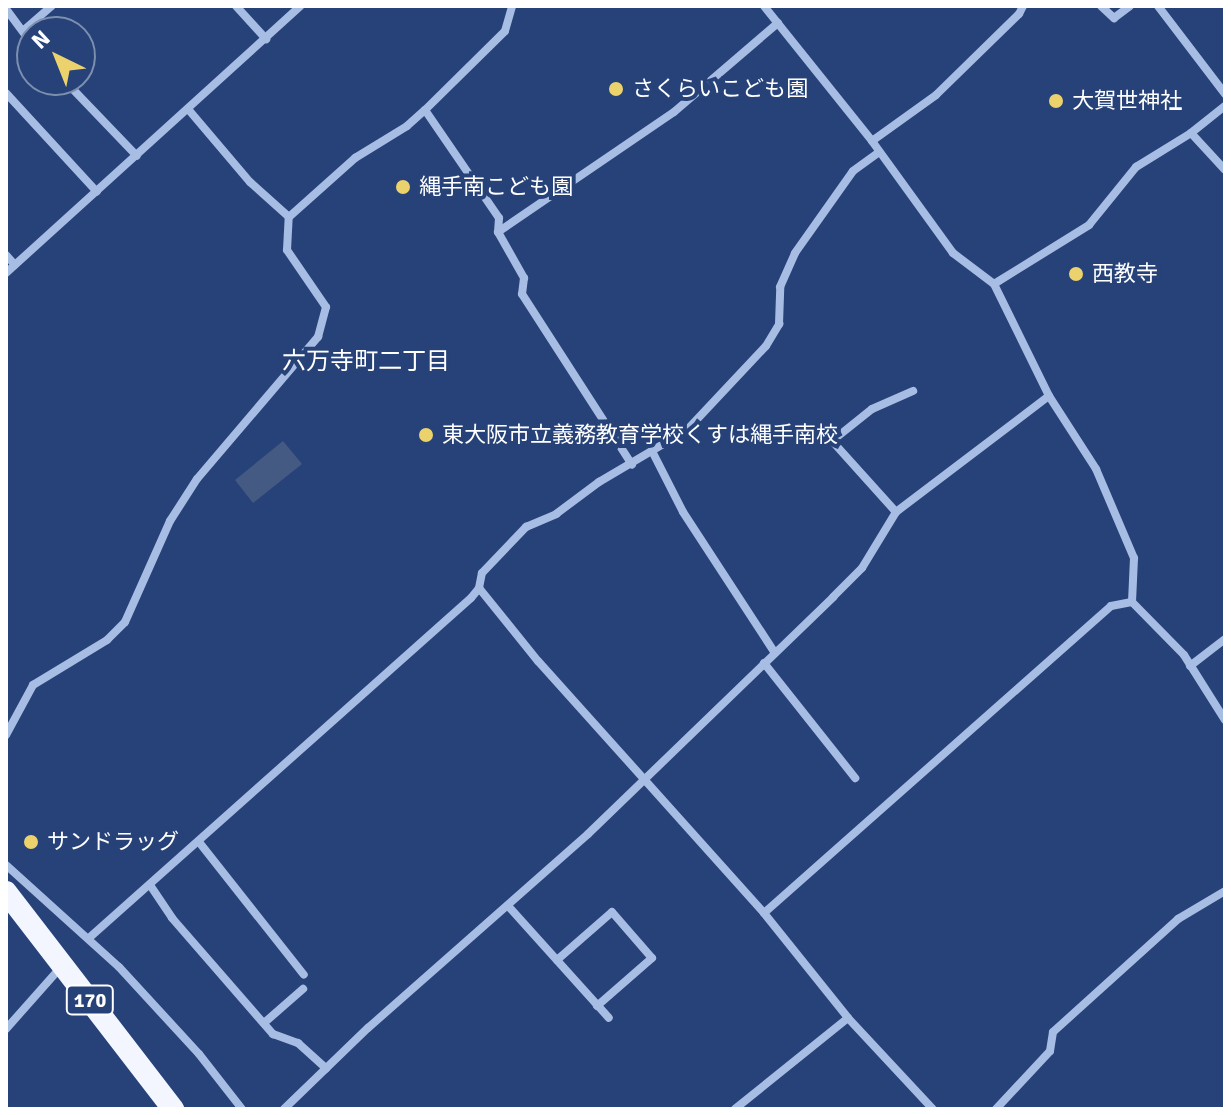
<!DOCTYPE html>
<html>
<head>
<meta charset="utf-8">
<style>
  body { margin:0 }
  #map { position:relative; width:1231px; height:1115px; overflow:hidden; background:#264278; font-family:Signika,"Noto Sans JP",sans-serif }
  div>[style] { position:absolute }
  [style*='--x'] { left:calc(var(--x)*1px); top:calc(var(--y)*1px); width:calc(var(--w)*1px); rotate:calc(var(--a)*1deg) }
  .water>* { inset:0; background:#455a82 }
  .minor>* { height:8px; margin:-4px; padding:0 4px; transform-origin:4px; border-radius:4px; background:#a8bde3 }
  .trunk>* { height:22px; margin:-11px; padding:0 11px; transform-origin:11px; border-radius:11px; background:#f3f6fe }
  .dots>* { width:22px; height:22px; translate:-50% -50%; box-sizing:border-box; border:4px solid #264278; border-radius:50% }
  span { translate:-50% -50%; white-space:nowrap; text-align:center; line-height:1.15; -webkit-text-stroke:8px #264278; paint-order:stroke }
  .shield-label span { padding:2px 6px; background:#264278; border:2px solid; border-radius:6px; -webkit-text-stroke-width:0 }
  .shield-label { font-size:20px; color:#fff; font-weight:700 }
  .poi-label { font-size:22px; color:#fff }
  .left { translate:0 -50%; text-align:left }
  .neighbourhood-label { font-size:24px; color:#fff }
  .frame { position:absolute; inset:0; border:8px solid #fff; pointer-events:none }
  .north { position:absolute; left:16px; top:16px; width:80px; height:80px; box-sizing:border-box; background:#264278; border:2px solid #7d8eae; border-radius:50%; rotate:317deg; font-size:22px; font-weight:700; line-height:32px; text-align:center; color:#fff }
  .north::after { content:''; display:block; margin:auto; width:28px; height:36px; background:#ebd26d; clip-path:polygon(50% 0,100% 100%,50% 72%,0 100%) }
</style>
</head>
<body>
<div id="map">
  <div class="water">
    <i style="clip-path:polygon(283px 441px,302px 464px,253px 503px,235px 480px)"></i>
  </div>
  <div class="minor">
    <i style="--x:236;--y:6;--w:45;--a:47.7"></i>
    <i style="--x:764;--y:6;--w:173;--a:51.3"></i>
    <i style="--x:872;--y:141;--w:138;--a:54.1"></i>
    <i style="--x:953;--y:253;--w:51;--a:37.1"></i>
    <i style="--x:994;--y:284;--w:125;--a:63.8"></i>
    <i style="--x:1049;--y:396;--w:87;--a:57.2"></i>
    <i style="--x:1096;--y:469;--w:97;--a:66.9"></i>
    <i style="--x:1134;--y:558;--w:44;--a:92.6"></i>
    <i style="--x:1132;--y:602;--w:74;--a:45.5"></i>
    <i style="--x:1184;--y:655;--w:77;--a:57.8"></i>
    <i style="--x:1101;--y:6;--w:18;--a:43"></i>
    <i style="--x:1114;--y:18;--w:20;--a:-37"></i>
    <i style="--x:1158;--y:6;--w:111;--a:52.7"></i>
    <i style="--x:6;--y:9;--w:44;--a:53.4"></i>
    <i style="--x:24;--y:30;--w:37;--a:-41"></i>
    <i style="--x:64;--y:80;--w:105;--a:46.2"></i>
    <i style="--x:6;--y:93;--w:134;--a:47.4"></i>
    <i style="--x:188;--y:109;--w:96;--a:49.7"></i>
    <i style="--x:250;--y:182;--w:52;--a:41.9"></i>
    <i style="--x:425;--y:110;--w:131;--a:55.6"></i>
    <i style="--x:499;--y:218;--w:14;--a:94"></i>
    <i style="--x:498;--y:232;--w:53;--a:60.5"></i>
    <i style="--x:524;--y:278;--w:16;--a:97"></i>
    <i style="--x:522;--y:294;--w:203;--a:57.2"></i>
    <i style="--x:1191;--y:133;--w:50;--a:47.4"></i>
    <i style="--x:872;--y:141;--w:79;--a:-35.7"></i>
    <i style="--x:936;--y:95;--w:116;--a:-44.3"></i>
    <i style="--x:1019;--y:14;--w:9;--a:-63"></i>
    <i style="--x:498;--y:232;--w:213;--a:-34.3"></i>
    <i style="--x:674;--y:112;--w:137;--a:-40.6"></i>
    <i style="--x:6;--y:255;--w:13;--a:48"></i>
    <i style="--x:6;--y:273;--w:397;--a:-42.2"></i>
    <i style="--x:994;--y:284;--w:112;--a:-31.8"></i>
    <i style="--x:1089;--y:225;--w:75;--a:-51"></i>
    <i style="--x:1136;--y:167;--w:65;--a:-31.7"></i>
    <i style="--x:1191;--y:133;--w:43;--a:-38.5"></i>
    <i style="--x:653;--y:453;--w:66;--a:63"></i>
    <i style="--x:683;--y:512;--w:168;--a:56.9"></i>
    <i style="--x:896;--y:512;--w:96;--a:-132"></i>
    <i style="--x:832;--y:441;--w:51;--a:-38.7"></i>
    <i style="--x:872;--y:409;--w:45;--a:-23.7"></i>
    <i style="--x:479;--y:588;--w:94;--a:51.1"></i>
    <i style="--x:538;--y:661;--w:338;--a:48.1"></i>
    <i style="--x:764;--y:913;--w:134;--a:51.3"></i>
    <i style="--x:848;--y:1018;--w:145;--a:141.2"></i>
    <i style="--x:764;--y:663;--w:147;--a:51.6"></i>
    <i style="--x:1190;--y:666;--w:44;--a:-37.6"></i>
    <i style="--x:6;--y:735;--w:57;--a:-61.6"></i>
    <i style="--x:33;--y:685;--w:87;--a:-31.3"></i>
    <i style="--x:107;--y:640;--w:25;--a:-45"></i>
    <i style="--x:125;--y:622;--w:111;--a:-66"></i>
    <i style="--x:170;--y:521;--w:50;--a:-57.3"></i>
    <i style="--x:197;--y:479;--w:187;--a:-49.6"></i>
    <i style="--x:318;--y:337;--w:31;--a:-75"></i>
    <i style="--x:326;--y:307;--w:69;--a:-124.4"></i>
    <i style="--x:287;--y:250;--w:33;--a:-87"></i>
    <i style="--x:289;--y:217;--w:89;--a:-41.8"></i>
    <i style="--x:355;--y:158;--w:61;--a:-31.6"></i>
    <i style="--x:407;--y:126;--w:24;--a:-42"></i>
    <i style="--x:425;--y:110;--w:112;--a:-44.6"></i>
    <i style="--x:505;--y:31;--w:26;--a:-74"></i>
    <i style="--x:199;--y:842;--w:169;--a:51.7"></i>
    <i style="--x:6;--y:865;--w:152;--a:42.1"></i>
    <i style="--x:119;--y:967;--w:118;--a:47.4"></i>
    <i style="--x:199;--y:1054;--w:70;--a:52"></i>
    <i style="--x:150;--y:885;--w:40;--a:56"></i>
    <i style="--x:172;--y:918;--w:154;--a:49"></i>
    <i style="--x:273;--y:1034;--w:27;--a:20"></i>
    <i style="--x:298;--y:1043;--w:38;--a:42"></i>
    <i style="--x:509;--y:907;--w:149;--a:48"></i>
    <i style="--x:764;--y:913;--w:463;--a:-41.5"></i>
    <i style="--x:1111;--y:606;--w:21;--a:-11"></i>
    <i style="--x:89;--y:938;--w:511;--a:-41.67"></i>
    <i style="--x:471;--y:598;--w:13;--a:-51"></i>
    <i style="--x:479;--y:588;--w:15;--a:-79"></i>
    <i style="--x:482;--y:573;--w:64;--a:-46.3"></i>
    <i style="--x:526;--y:527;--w:33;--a:-23"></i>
    <i style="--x:556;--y:514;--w:54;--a:-36.7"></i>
    <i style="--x:599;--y:482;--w:102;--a:-30.6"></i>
    <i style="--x:687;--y:430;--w:115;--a:-46.8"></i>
    <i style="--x:766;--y:346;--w:26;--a:-59"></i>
    <i style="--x:779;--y:324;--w:37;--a:-88"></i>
    <i style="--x:780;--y:287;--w:37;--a:-66"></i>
    <i style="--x:795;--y:253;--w:100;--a:-54.7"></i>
    <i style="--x:853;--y:171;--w:32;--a:-36"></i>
    <i style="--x:557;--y:960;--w:73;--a:-41.1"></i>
    <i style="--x:612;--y:912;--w:61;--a:49"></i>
    <i style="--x:652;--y:958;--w:73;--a:138.9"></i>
    <i style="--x:848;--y:1018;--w:125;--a:47"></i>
    <i style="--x:264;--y:1023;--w:52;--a:-41.1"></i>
    <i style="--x:6;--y:1029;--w:83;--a:-48.4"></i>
    <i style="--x:284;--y:1109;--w:117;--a:-44"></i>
    <i style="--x:368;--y:1028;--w:293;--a:-41.4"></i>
    <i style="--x:588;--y:834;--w:341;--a:-44"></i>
    <i style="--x:833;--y:597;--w:41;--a:-45"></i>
    <i style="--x:862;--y:568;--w:66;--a:-58.7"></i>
    <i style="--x:896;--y:512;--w:192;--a:-37.2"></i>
    <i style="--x:996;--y:1109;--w:79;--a:-47"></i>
    <i style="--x:1050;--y:1051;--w:19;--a:-81"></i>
    <i style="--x:1053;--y:1032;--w:169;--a:-42.1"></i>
    <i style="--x:1178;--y:919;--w:55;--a:-30.8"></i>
  </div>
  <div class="trunk">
    <i style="--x:6;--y:892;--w:274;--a:52.4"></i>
  </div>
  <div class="dots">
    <i style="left:616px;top:89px;background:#ebd26d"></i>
    <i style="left:1056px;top:101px;background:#ebd26d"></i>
    <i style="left:403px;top:187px;background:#ebd26d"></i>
    <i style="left:1076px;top:274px;background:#ebd26d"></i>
    <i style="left:426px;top:435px;background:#ebd26d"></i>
    <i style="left:31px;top:842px;background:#ebd26d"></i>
  </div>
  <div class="shield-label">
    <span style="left:90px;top:1000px">170</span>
  </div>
  <div class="poi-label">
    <span class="left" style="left:632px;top:89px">さくらいこども園</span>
    <span class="left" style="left:1072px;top:101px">大賀世神社</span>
    <span class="left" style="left:419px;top:187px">縄手南こども園</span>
    <span class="left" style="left:1092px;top:274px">西教寺</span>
    <span class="left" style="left:442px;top:435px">東大阪市立義務教育学校くすは縄手南校</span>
    <span class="left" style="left:47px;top:842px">サンドラッグ</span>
  </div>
  <div class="neighbourhood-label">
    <span style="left:366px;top:362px">六万寺町二丁目</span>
  </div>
  <div class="frame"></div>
  <div class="north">N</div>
</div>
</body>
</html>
